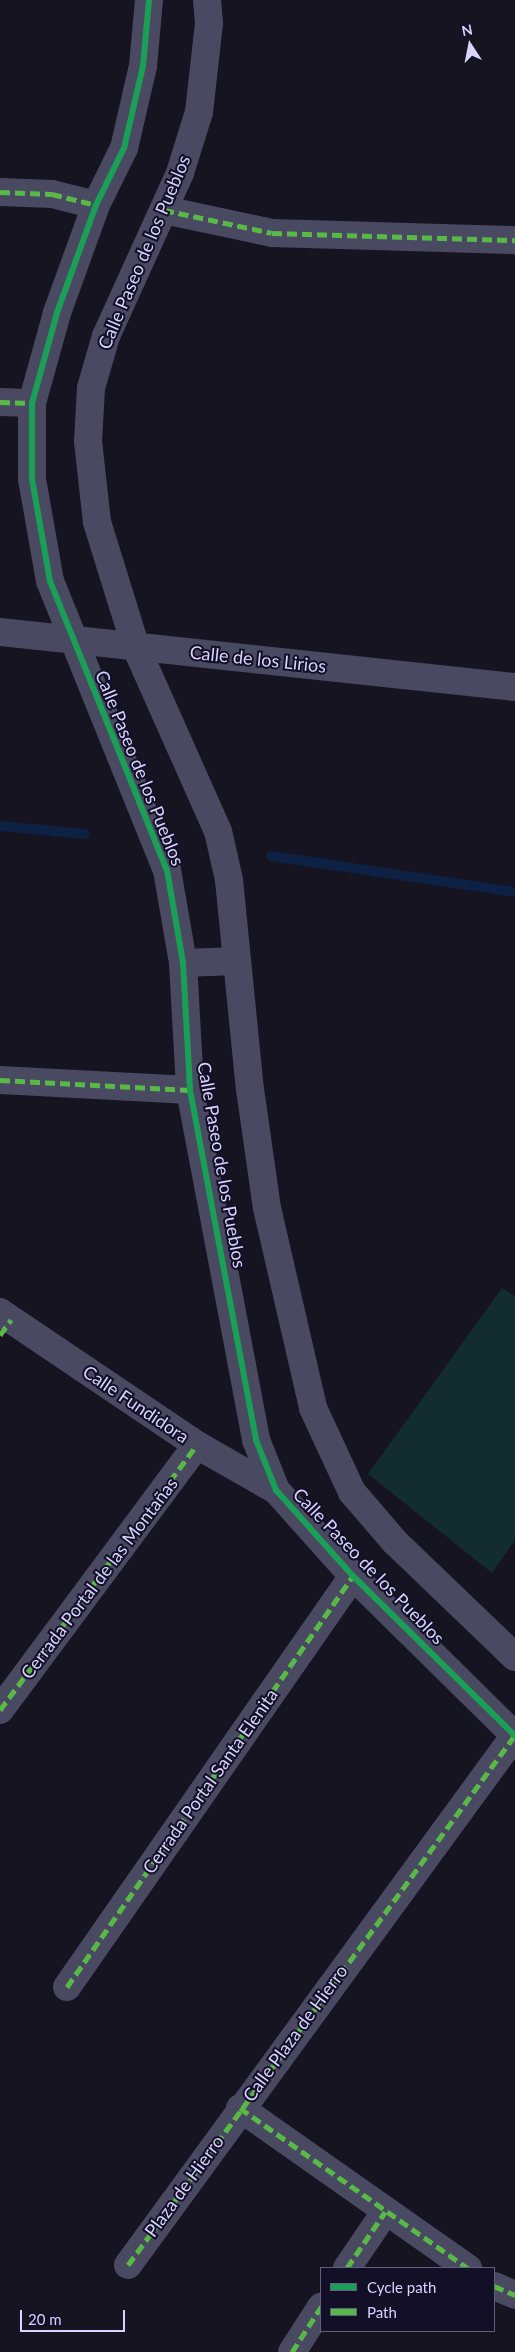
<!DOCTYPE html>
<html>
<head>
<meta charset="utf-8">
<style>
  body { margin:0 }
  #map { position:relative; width:515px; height:2352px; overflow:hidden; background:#161421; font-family:Lato,sans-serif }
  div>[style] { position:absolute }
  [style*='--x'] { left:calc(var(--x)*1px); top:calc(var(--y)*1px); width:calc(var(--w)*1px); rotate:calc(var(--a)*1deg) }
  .green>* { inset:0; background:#132c2d }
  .stream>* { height:10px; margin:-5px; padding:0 5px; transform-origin:5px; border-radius:5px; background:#0d2144 }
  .minor>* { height:28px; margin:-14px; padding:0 14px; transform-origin:14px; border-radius:14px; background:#4a4962 }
  .quiet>* { height:5px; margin-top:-2.5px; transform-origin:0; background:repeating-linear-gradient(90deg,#58b947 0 10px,transparent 0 15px) }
  .cycleway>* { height:6px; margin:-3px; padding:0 3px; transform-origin:3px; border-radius:3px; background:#1a9f57 }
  span { translate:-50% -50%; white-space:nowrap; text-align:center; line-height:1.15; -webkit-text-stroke:4px #130f26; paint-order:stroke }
  .street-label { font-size:18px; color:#d9d4ff }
  .legend { position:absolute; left:320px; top:2267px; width:175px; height:65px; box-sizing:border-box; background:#130f26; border:1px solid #625e7d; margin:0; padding:6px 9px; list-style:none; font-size:15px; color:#d9d4ff }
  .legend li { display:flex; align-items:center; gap:10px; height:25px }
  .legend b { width:25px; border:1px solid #625e7d }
  .north { position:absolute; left:445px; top:20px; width:50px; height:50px; -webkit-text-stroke:4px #130f26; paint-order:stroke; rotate:349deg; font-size:14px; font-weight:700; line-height:20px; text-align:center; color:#d9d4ff }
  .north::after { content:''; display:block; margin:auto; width:18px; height:22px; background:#d9d4ff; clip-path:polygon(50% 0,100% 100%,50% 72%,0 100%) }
  .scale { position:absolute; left:20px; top:2310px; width:105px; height:22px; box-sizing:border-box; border:2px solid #d9d4ff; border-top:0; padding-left:6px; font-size:15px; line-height:18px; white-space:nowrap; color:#d9d4ff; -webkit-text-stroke:4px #130f26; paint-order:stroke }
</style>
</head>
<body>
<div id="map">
  <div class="green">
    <i style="clip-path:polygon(502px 1288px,515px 1296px,515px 1540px,492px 1573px,368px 1474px)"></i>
  </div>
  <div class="stream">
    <i style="--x:0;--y:826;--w:85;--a:5.4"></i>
    <i style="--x:271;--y:856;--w:247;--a:8.4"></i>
  </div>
  <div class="minor">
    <i style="--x:149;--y:0;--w:66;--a:95.2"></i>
    <i style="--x:143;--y:66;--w:84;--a:103"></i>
    <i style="--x:124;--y:148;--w:64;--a:116.2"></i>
    <i style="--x:96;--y:205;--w:115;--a:109.9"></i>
    <i style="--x:57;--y:313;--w:93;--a:105.5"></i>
    <i style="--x:32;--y:403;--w:76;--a:90"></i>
    <i style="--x:32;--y:479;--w:104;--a:80"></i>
    <i style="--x:50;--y:581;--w:312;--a:68"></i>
    <i style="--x:167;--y:870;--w:94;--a:80.2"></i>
    <i style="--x:183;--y:963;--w:127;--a:86.8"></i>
    <i style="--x:190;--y:1090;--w:356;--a:79.3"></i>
    <i style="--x:256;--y:1440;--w:54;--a:68.2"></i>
    <i style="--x:276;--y:1490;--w:115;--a:48.2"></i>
    <i style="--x:353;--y:1576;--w:228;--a:44.6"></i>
    <i style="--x:207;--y:0;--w:23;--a:85"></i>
    <i style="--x:209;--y:23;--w:90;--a:96.4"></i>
    <i style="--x:199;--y:112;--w:64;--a:107.3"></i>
    <i style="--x:180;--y:173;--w:179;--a:114.4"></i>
    <i style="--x:106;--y:336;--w:54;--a:106.1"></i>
    <i style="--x:91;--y:388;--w:53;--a:93.2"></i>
    <i style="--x:88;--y:441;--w:81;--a:83.7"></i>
    <i style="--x:97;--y:522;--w:129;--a:72.8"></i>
    <i style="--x:135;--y:645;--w:204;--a:66"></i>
    <i style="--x:218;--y:831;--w:50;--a:77.3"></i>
    <i style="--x:229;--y:880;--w:210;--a:84.3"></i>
    <i style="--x:250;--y:1089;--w:120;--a:81.9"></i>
    <i style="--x:267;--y:1208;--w:205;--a:77"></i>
    <i style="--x:313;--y:1408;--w:93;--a:65.1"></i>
    <i style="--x:352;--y:1492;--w:66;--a:49.3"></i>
    <i style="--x:395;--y:1542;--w:166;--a:43.8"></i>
    <i style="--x:0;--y:192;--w:52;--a:2.2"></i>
    <i style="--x:52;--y:194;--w:45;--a:14"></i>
    <i style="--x:164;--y:210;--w:110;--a:12"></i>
    <i style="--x:272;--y:233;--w:243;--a:1.7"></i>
    <i style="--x:0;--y:402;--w:32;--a:2"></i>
    <i style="--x:0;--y:632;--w:518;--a:6.1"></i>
    <i style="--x:183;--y:963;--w:54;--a:-2.1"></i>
    <i style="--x:0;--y:1080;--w:190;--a:3"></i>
    <i style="--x:0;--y:1312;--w:238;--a:34"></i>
    <i style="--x:197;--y:1445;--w:91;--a:29.7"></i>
    <i style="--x:0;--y:1710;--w:330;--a:-53.4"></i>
    <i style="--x:67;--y:1987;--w:501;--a:-55.17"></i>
    <i style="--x:240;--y:2108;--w:279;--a:35.1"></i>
    <i style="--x:128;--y:2265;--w:656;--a:-53.86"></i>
    <i style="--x:347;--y:2268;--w:68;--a:-55.8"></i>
    <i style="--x:494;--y:2286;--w:23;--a:23"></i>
    <i style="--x:292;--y:2352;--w:54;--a:-57.2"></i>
  </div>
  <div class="quiet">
    <i style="--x:0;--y:192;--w:52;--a:2.2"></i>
    <i style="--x:52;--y:194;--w:45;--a:14"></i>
    <i style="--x:164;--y:210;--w:110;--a:12"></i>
    <i style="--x:272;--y:233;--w:243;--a:1.7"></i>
    <i style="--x:0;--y:402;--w:32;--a:2"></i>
    <i style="--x:0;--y:1080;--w:190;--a:3"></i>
    <i style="--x:0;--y:1335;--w:19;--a:-54"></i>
    <i style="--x:0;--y:1710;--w:330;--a:-53.4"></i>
    <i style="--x:67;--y:1987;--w:501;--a:-55.17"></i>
    <i style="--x:240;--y:2108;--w:279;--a:35.1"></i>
    <i style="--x:128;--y:2265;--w:656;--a:-53.86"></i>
    <i style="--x:347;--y:2268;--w:68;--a:-55.8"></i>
    <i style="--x:494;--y:2286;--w:23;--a:23"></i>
    <i style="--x:292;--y:2352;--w:54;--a:-57.2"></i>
  </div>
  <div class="cycleway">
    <i style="--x:149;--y:0;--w:66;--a:95.2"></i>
    <i style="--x:143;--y:66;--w:84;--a:103"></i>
    <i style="--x:124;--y:148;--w:64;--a:116.2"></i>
    <i style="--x:96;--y:205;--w:115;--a:109.9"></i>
    <i style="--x:57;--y:313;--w:93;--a:105.5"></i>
    <i style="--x:32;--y:403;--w:76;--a:90"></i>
    <i style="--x:32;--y:479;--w:104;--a:80"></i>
    <i style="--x:50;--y:581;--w:312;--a:68"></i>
    <i style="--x:167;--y:870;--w:94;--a:80.2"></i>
    <i style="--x:183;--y:963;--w:127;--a:86.8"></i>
    <i style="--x:190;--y:1090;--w:356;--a:79.3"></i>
    <i style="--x:256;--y:1440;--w:54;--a:68.2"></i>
    <i style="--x:276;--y:1490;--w:115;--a:48.2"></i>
    <i style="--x:353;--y:1576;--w:228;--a:44.6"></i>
  </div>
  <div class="street-label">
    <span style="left:144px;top:252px;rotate:-67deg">Calle Paseo de los Pueblos</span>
    <span style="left:258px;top:659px;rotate:6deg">Calle de los Lirios</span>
    <span style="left:140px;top:768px;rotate:68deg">Calle Paseo de los Pueblos</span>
    <span style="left:222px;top:1165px;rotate:80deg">Calle Paseo de los Pueblos</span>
    <span style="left:136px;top:1404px;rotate:34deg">Calle Fundidora</span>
    <span style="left:369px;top:1566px;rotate:46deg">Calle Paseo de los Pueblos</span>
    <span style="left:99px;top:1578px;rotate:-53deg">Cerrada Portal de las Montañas</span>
    <span style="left:210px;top:1781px;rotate:-55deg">Cerrada Portal Santa Elenita</span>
    <span style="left:295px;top:2033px;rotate:-54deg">Calle Plaza de Hierro</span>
    <span style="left:184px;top:2186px;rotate:-54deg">Plaza de Hierro</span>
  </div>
  <ul class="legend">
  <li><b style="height:6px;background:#1a9f57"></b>Cycle path</li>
  <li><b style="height:6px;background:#58b947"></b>Path</li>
  </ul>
  <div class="north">N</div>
  <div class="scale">20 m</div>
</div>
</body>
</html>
